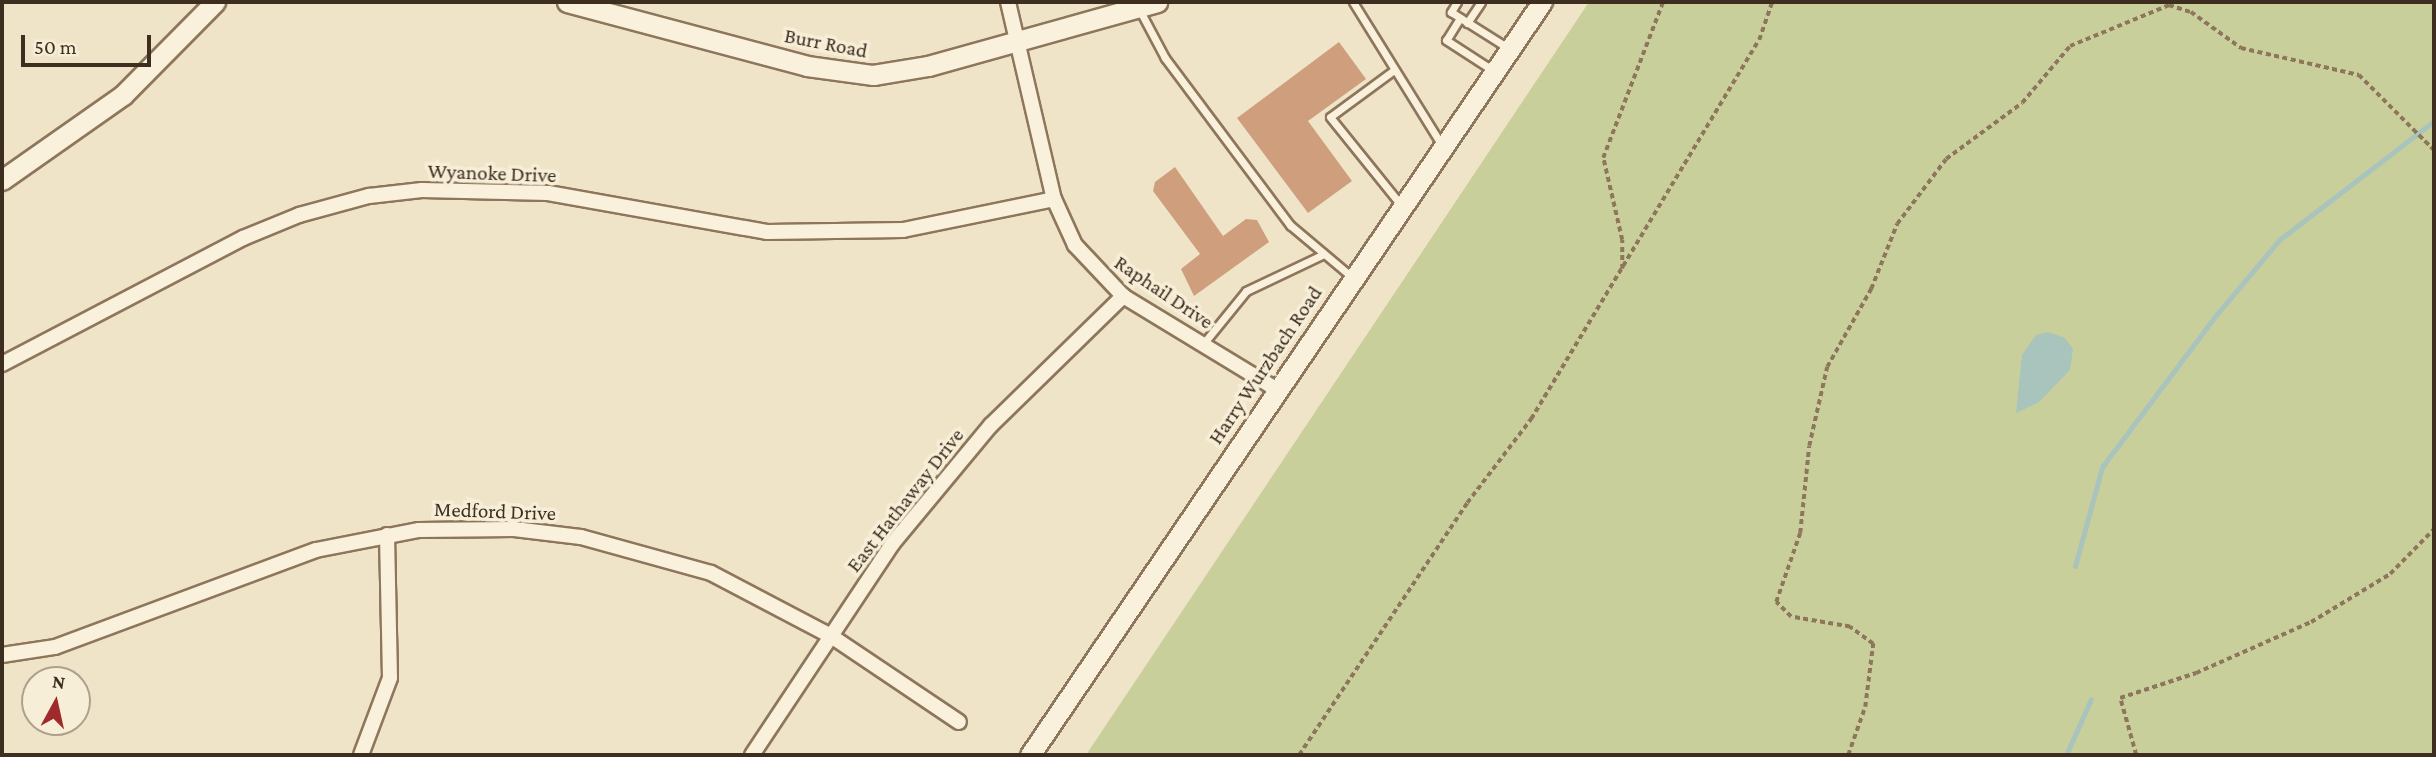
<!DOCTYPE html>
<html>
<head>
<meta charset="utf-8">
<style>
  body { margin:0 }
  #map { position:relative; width:2436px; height:757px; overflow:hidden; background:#f0e4c8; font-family:"Crimson Pro",serif }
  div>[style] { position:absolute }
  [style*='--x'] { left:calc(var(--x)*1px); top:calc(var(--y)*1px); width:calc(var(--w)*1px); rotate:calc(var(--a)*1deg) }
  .green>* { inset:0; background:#c9cf9b }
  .water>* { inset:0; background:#a9c4bc }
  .stream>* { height:5px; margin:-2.5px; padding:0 2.5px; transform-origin:2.5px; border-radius:2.5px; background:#a9c4bc }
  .building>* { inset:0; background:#cf9f7d }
  .path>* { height:3.5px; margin-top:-1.75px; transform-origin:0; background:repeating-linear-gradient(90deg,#8d765c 0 5px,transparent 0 8.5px) }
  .roads { filter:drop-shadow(2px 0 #8d765c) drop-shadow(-2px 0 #8d765c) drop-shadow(0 2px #8d765c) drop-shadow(0 -2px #8d765c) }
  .lane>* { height:7px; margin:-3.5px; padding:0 3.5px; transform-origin:3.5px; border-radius:3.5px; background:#faf1dc }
  .street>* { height:14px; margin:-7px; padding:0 7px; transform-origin:7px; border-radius:7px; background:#faf1dc }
  .secondary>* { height:19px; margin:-9.5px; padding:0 9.5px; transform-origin:9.5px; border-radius:9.5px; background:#faf1dc }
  span { translate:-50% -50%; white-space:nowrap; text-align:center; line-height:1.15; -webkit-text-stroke:7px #f7eed8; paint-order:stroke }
  .street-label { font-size:21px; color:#3d2e20 }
  .frame { position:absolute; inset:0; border:4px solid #3d2e20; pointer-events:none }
  .north { position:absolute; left:21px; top:666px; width:70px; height:70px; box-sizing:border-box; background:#f7eed8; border:2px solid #ada18e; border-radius:50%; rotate:8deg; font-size:19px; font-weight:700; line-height:28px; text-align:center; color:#3d2e20 }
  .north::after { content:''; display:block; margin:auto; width:24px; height:32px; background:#9e2a2b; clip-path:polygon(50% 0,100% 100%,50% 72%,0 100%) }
  .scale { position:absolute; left:21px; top:35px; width:130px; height:32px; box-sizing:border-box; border:4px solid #3d2e20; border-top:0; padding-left:9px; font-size:21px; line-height:24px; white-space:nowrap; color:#3d2e20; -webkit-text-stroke:5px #f7eed8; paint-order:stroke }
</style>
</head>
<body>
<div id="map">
  <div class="green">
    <i style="clip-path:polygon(1589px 2px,2434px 2px,2434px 755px,1086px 755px)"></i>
  </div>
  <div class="water">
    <i style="clip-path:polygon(2048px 332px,2065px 338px,2073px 349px,2070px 370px,2039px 402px,2016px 413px,2022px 355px,2036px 335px)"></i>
  </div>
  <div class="stream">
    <i style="--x:2075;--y:566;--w:103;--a:-74.7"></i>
    <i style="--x:2102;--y:467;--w:191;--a:-53.1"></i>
    <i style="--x:2217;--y:314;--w:97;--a:-50"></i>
    <i style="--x:2279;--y:240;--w:195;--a:-37.5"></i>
    <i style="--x:2066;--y:755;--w:61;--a:-65.9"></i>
  </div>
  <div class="building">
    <i style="clip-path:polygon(1339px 42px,1366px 79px,1308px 121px,1352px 181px,1308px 213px,1237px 118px)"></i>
    <i style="clip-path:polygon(1175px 167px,1223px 236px,1246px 219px,1257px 220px,1269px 242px,1194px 296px,1181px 269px,1200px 254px,1153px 191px,1155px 182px)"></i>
  </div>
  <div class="path">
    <i style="--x:1622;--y:269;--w:29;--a:-90"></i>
    <i style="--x:1622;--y:240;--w:84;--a:-103"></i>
    <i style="--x:1603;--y:158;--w:167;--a:-69"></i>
    <i style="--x:1299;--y:755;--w:303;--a:-56.3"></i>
    <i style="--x:1467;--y:503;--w:106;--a:-52.7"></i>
    <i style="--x:1531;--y:419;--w:442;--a:-59"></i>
    <i style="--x:1759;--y:40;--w:40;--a:-71.1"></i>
    <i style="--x:1848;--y:755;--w:51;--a:-70.5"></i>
    <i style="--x:1865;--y:707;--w:64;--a:-82.8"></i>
    <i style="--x:1873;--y:644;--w:29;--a:-144"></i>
    <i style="--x:1850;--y:627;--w:60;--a:-170.4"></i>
    <i style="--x:1791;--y:617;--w:21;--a:-135"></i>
    <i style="--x:1776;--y:602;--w:73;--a:-70.8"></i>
    <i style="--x:1800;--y:533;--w:87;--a:-84.1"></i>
    <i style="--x:1809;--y:446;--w:81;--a:-77.2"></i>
    <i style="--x:1827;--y:367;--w:90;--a:-60.6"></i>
    <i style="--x:1871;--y:289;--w:70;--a:-68.2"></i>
    <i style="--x:1897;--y:224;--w:81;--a:-53"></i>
    <i style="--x:1946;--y:159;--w:94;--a:-36.4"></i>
    <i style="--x:2022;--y:103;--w:75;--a:-49.9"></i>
    <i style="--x:2070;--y:46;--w:107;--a:-22.5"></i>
    <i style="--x:2169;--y:5;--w:23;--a:18"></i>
    <i style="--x:2191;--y:12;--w:62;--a:35.8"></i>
    <i style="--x:2241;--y:48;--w:121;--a:12.9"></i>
    <i style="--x:2359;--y:75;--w:106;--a:45"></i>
    <i style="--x:2136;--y:755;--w:59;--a:-105.7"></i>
    <i style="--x:2120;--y:698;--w:80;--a:-18.2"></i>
    <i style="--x:2196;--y:673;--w:126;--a:-23.9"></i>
    <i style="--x:2311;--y:622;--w:92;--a:-31.3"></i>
    <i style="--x:2390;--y:574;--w:63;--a:-45.6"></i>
  </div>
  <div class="roads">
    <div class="lane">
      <i style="--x:1353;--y:2;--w:167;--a:58.2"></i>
      <i style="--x:1457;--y:2;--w:12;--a:121"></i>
      <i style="--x:1451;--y:12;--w:67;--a:32.3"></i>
      <i style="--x:1139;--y:9;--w:55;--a:62"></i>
      <i style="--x:1165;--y:58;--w:209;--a:53.2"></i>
      <i style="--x:1290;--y:225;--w:81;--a:40"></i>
      <i style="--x:1460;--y:18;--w:26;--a:122"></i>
      <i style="--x:1446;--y:40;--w:57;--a:32.9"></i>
      <i style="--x:1467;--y:23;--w:25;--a:-56"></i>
      <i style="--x:1394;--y:70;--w:79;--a:143.7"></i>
      <i style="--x:1330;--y:117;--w:113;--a:51.1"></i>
      <i style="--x:1203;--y:344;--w:68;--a:-50.9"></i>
      <i style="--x:1246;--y:291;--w:86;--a:-25.4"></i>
    </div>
    <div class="street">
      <i style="--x:1008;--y:2;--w:202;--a:76.9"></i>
      <i style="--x:1054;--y:199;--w:51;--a:65.5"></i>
      <i style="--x:1075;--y:245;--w:70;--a:46.7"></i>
      <i style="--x:1123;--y:296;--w:179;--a:31.3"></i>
      <i style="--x:2;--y:364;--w:272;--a:-27.6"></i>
      <i style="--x:243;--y:238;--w:61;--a:-22.3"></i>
      <i style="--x:299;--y:215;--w:73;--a:-15.2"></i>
      <i style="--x:369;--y:196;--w:53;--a:-6.5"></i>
      <i style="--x:422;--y:190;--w:126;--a:1.4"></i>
      <i style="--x:548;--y:193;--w:222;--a:10.1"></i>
      <i style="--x:767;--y:232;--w:136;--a:-0.8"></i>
      <i style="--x:903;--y:230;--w:154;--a:-11.6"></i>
      <i style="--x:2;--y:655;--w:54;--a:-8.6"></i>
      <i style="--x:55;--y:647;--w:278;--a:-20.4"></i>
      <i style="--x:316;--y:550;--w:105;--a:-11"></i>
      <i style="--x:419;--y:530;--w:95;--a:-0.6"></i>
      <i style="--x:514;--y:529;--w:67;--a:6.8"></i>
      <i style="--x:581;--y:537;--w:135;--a:15.5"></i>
      <i style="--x:711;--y:573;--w:136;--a:27.7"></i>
      <i style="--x:831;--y:636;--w:154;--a:33.9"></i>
      <i style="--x:361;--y:755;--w:82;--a:-69.4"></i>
      <i style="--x:390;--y:678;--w:143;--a:-91.2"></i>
      <i style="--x:752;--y:755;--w:255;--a:-56.4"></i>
      <i style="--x:893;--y:543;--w:153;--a:-50.3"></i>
      <i style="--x:991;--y:425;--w:185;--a:-44.3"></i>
    </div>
    <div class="secondary">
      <i style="--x:567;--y:2;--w:248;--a:14.9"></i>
      <i style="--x:807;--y:66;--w:67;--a:7.8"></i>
      <i style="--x:873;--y:75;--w:56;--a:-9.3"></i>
      <i style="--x:928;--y:66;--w:238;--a:-15.6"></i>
      <i style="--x:2;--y:180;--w:148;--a:-35.1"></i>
      <i style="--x:123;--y:95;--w:131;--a:-45.3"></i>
      <i style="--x:1030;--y:755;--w:911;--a:-55.79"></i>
    </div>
  </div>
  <div class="street-label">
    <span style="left:826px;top:43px;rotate:11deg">Burr Road</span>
    <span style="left:492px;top:173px;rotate:2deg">Wyanoke Drive</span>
    <span style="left:1164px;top:292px;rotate:34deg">Raphail Drive</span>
    <span style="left:1265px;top:365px;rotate:-56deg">Harry Wurzbach Road</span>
    <span style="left:905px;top:500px;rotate:-52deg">East Hathaway Drive</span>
    <span style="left:495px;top:511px;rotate:2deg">Medford Drive</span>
  </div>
  <div class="frame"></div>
  <div class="north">N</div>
  <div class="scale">50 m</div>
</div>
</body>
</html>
